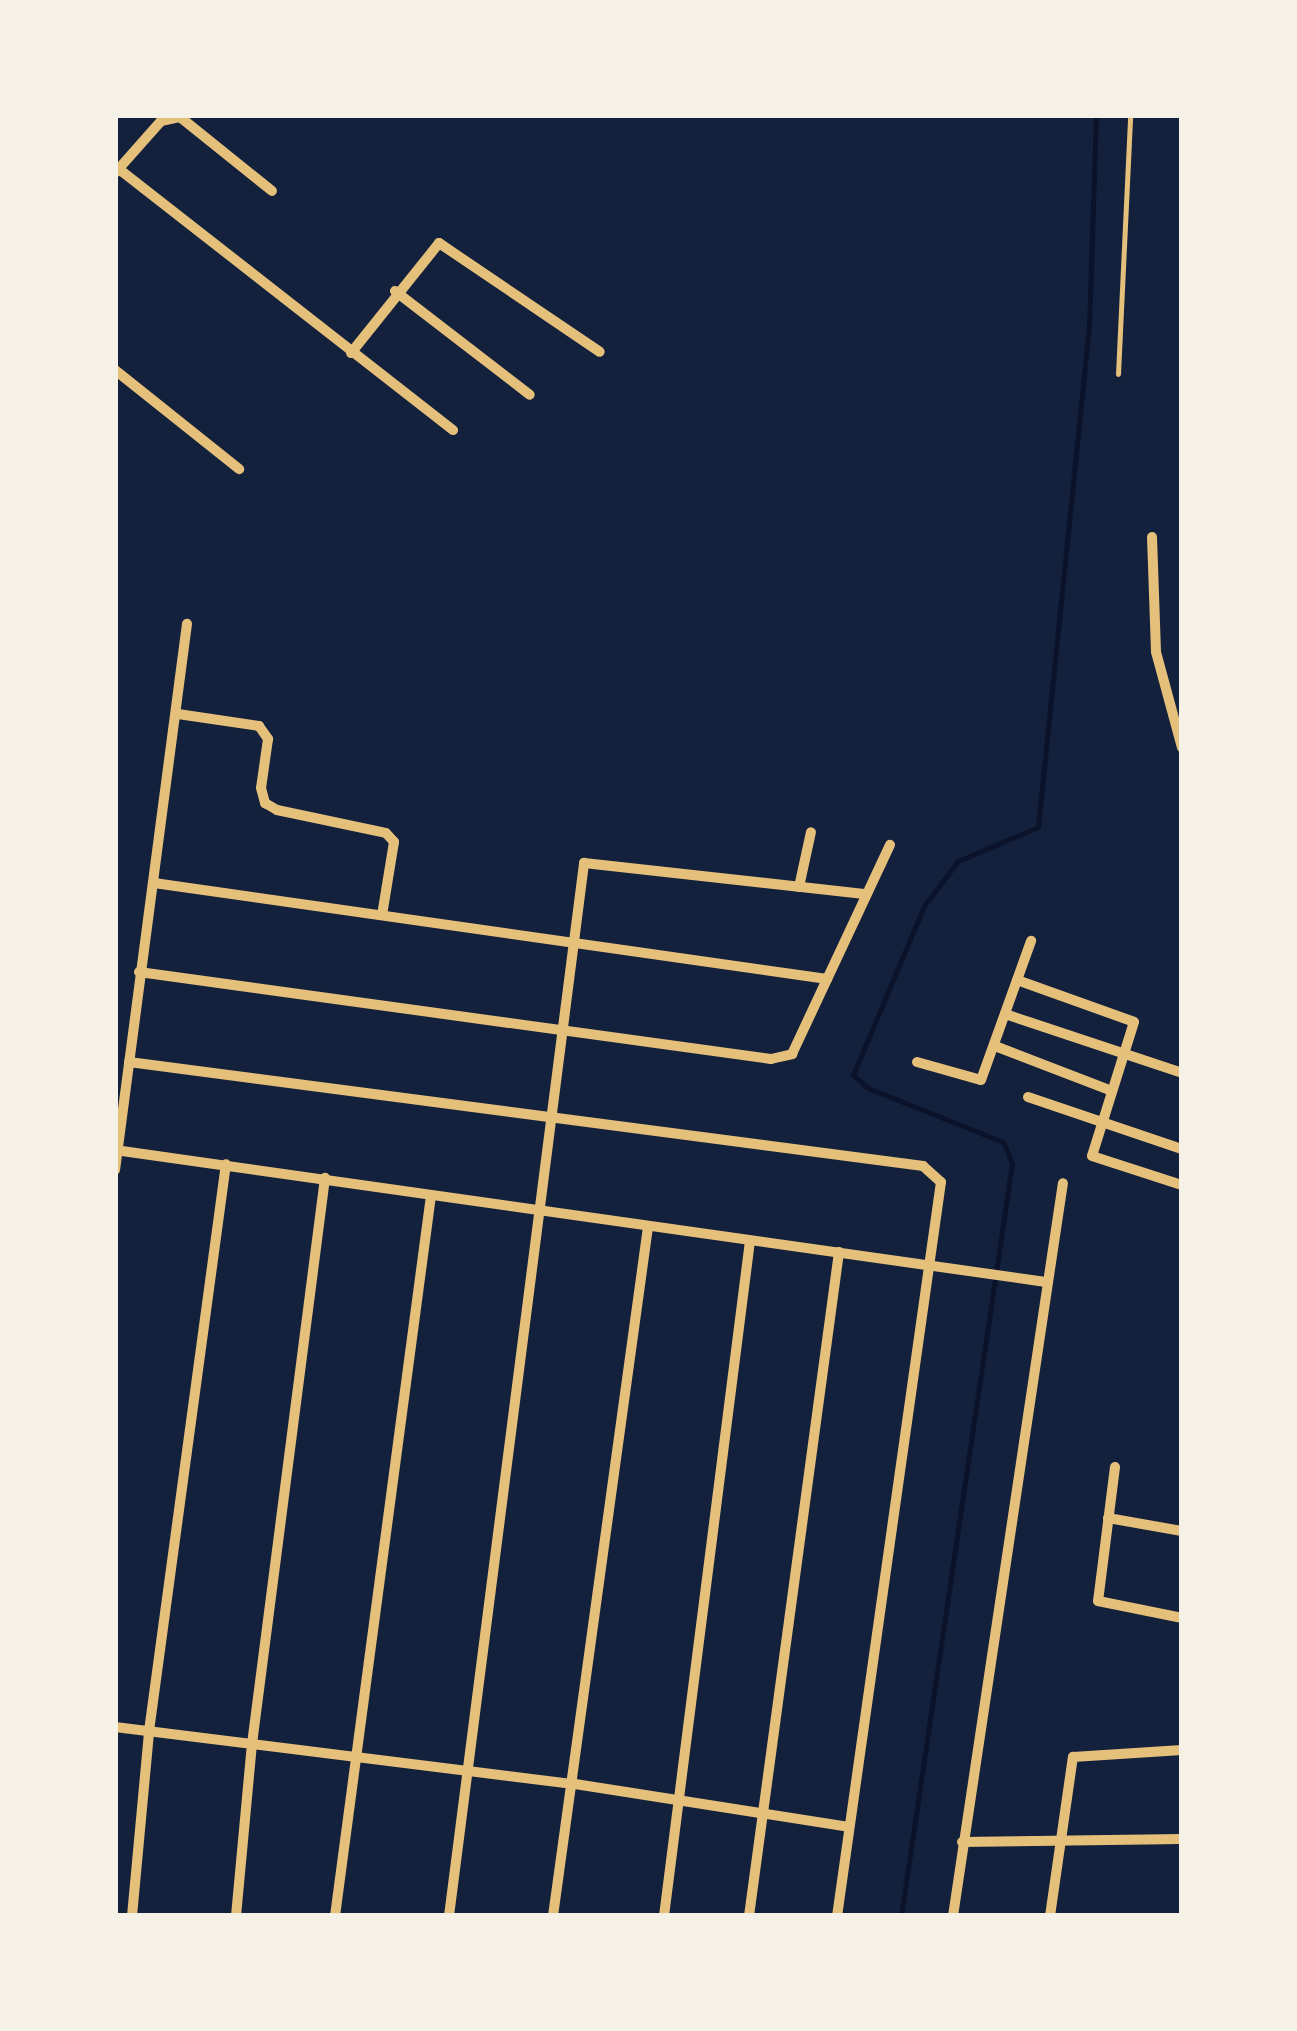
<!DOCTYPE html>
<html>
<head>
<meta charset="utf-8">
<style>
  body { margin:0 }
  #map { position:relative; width:1297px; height:2031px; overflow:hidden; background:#14213d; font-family:Literata,serif }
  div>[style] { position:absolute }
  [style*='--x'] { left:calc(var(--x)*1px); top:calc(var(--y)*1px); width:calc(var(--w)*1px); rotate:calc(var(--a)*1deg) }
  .stream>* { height:5px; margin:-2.5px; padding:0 2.5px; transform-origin:2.5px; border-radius:2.5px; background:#0b132b }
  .service>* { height:5px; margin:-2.5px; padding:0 2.5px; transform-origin:2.5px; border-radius:2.5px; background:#e5c07b }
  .minor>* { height:10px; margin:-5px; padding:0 5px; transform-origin:5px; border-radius:5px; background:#e5c07b }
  span { translate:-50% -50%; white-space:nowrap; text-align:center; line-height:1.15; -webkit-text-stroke:8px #f6f1e7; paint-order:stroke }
  .frame { position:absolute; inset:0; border:118px solid #f6f1e7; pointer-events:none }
</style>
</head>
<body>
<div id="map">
  <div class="stream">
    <i style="--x:901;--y:1916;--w:761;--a:-81.61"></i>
    <i style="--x:1012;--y:1163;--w:23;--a:-113"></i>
    <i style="--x:1003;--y:1142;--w:145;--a:-158.2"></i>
    <i style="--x:868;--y:1088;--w:20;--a:-139"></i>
    <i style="--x:853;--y:1075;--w:183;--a:-67.2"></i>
    <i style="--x:924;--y:906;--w:56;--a:-52.9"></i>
    <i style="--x:958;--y:861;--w:87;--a:-23"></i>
    <i style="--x:1038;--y:827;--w:504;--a:-84.19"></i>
    <i style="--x:1089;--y:326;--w:211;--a:-88.1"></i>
  </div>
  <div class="service">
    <i style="--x:1118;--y:374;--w:259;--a:-87.3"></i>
  </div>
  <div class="minor">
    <i style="--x:115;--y:166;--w:429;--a:38"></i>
    <i style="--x:115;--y:173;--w:69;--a:-48.5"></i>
    <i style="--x:161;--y:121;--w:19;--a:-12"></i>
    <i style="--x:180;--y:117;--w:118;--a:38.8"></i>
    <i style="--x:395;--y:291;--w:170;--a:37.6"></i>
    <i style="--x:351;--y:353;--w:141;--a:-51.3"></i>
    <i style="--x:439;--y:243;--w:194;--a:34.1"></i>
    <i style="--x:115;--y:370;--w:159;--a:38.6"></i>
    <i style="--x:1152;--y:537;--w:115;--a:88"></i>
    <i style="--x:1156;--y:652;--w:99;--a:74.8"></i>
    <i style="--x:178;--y:714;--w:82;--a:8.4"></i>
    <i style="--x:259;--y:726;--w:16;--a:55"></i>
    <i style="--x:268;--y:739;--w:49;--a:98.1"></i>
    <i style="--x:261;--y:788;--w:16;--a:75"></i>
    <i style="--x:265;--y:803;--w:14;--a:30"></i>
    <i style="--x:277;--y:810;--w:111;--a:11.9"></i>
    <i style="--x:386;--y:833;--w:12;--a:48"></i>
    <i style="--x:394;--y:842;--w:74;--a:99.3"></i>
    <i style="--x:154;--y:883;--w:680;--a:8.12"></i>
    <i style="--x:799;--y:887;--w:56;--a:-77.7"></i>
    <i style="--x:139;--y:972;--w:638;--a:7.84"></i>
    <i style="--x:771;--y:1059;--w:22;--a:-13"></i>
    <i style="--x:792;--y:1054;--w:231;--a:-64.9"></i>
    <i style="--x:1017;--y:980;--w:124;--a:19.7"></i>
    <i style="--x:1134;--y:1022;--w:140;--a:107.4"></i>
    <i style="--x:1092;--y:1156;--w:95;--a:17.9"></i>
    <i style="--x:1005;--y:1014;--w:187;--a:18.4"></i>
    <i style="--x:995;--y:1046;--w:125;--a:21"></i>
    <i style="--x:129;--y:1062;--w:801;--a:7.46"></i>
    <i style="--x:923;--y:1166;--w:24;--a:42"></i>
    <i style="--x:941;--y:1182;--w:741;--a:98.06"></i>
    <i style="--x:917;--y:1062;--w:66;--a:15.7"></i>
    <i style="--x:981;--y:1080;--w:148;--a:-70.2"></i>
    <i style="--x:1028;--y:1097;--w:163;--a:18.7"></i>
    <i style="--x:115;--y:1150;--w:940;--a:8.07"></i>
    <i style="--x:115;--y:1170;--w:551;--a:-82.49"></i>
    <i style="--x:1115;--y:1467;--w:135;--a:97.2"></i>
    <i style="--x:1098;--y:1601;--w:86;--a:11.4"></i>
    <i style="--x:1108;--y:1518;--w:75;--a:10"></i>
    <i style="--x:115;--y:1727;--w:464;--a:7.1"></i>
    <i style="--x:575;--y:1784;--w:277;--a:8.9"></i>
    <i style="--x:962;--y:1842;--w:220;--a:-0.8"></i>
    <i style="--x:132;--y:1916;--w:186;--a:-84.7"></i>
    <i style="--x:149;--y:1731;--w:572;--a:-82.27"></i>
    <i style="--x:236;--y:1916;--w:173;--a:-84.7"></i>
    <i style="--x:252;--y:1744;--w:571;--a:-82.65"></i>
    <i style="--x:335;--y:1916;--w:726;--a:-82.41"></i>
    <i style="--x:449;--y:1916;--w:1062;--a:-82.69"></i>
    <i style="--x:584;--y:863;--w:284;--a:6.3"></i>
    <i style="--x:553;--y:1916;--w:696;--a:-82.15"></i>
    <i style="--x:664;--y:1916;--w:680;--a:-82.74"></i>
    <i style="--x:749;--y:1916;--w:670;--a:-82.28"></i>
    <i style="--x:953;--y:1916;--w:741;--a:-81.47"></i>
    <i style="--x:1050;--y:1916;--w:161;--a:-81.8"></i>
    <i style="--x:1073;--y:1757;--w:109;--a:-3.7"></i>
  </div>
  <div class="frame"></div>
</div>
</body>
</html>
